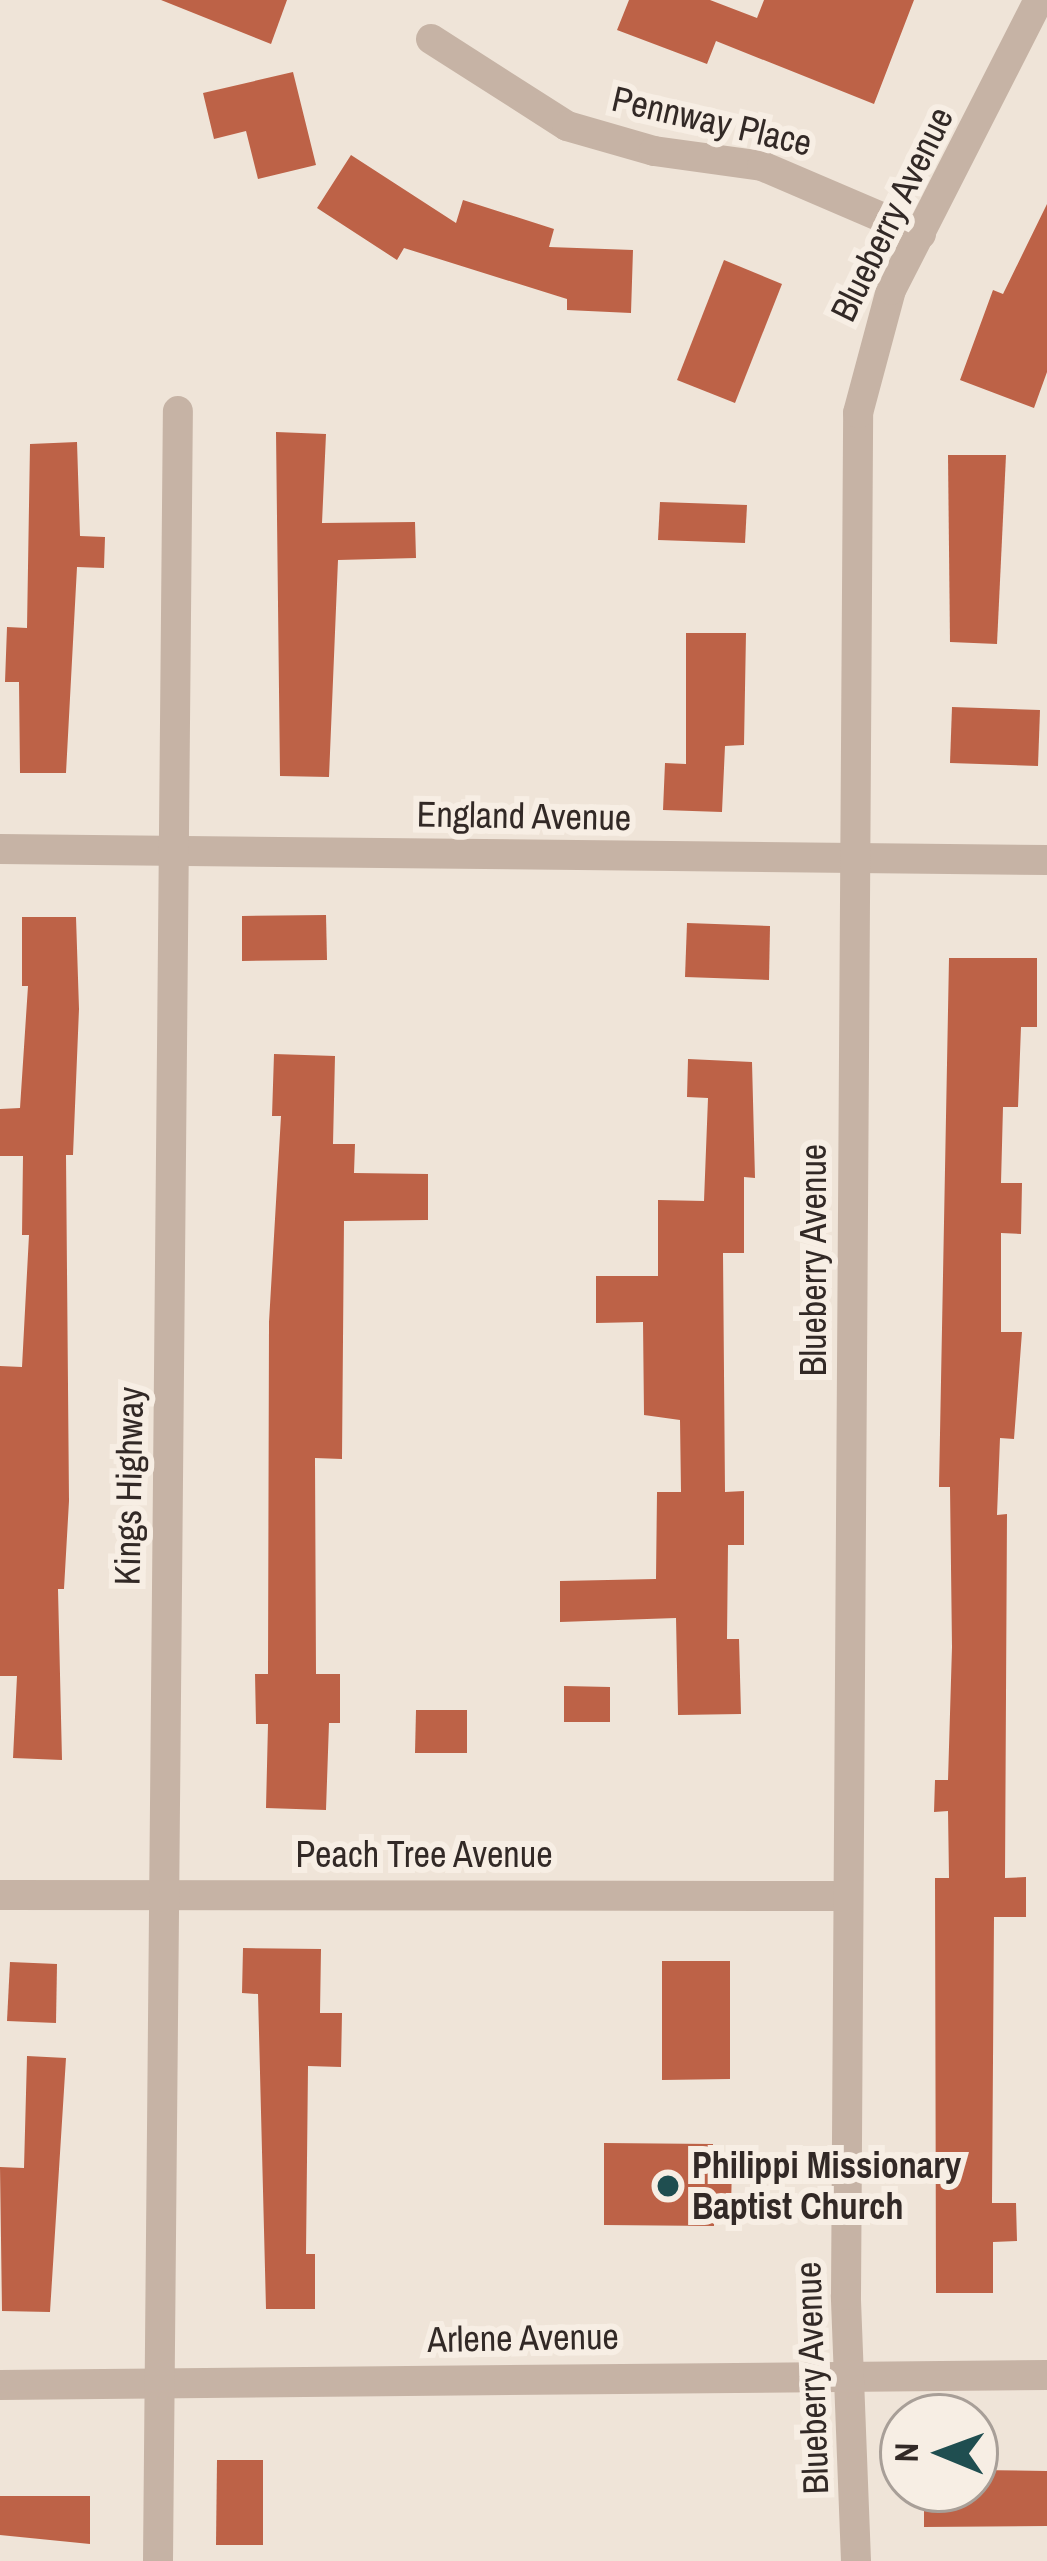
<!DOCTYPE html>
<html>
<head>
<meta charset="utf-8">
<style>
  body { margin:0 }
  #map { position:relative; width:1047px; height:2561px; overflow:hidden; background:#efe4d8; font-family:"Archivo Narrow",sans-serif }
  div>[style] { position:absolute }
  [style*='--x'] { left:calc(var(--x)*1px); top:calc(var(--y)*1px); width:calc(var(--w)*1px); rotate:calc(var(--a)*1deg) }
  .building>* { inset:0; background:#bd6247 }
  .minor>* { height:30px; margin:-15px; padding:0 15px; transform-origin:15px; border-radius:15px; background:#c6b3a5 }
  .dots>* { width:33px; height:33px; translate:-50% -50%; box-sizing:border-box; border:6px solid #f7eee4; border-radius:50% }
  span { translate:-50% -50%; white-space:nowrap; text-align:center; line-height:1.15; -webkit-text-stroke:12px #f7eee4; paint-order:stroke }
  .street-label { font-size:36px; color:#322926 }
  .poi-label { font-size:36px; color:#322926; font-weight:700 }
  .left { translate:0 -50%; text-align:left }
  .north { position:absolute; left:879px; top:2393px; width:120px; height:120px; box-sizing:border-box; background:#f7eee4; border:3px solid #a89f98; border-radius:50%; rotate:271deg; font-size:33px; font-weight:700; line-height:48px; text-align:center; color:#322926 }
  .north::after { content:''; display:block; margin:auto; width:42px; height:54px; background:#1f4e50; clip-path:polygon(50% 0,100% 100%,50% 72%,0 100%) }
</style>
</head>
<body>
<div id="map">
  <div class="building">
    <i style="clip-path:polygon(161px 0,287px 0,271px 44px)"></i>
    <i style="clip-path:polygon(629px 0,710px 0,757px 18px,764px 0,914px 0,874px 104px,716px 41px,707px 64px,617px 30px)"></i>
    <i style="clip-path:polygon(293px 72px,316px 165px,258px 179px,246px 131px,214px 139px,203px 93px)"></i>
    <i style="clip-path:polygon(351px 155px,456px 223px,463px 200px,554px 229px,549px 247px,633px 250px,631px 313px,567px 310px,567px 299px,404px 248px,397px 260px,317px 208px)"></i>
    <i style="clip-path:polygon(1047px 204px,1047px 372px,1034px 408px,960px 380px,993px 290px,1003px 294px)"></i>
    <i style="clip-path:polygon(724px 260px,782px 284px,735px 403px,677px 380px)"></i>
    <i style="clip-path:polygon(276px 432px,326px 434px,322px 523px,415px 522px,416px 558px,338px 560px,329px 777px,280px 776px)"></i>
    <i style="clip-path:polygon(77px 442px,80px 536px,105px 537px,104px 568px,77px 567px,66px 773px,20px 773px,19px 682px,5px 682px,7px 627px,27px 628px,30px 444px)"></i>
    <i style="clip-path:polygon(948px 455px,1006px 455px,997px 644px,950px 642px)"></i>
    <i style="clip-path:polygon(660px 502px,747px 505px,745px 543px,658px 540px)"></i>
    <i style="clip-path:polygon(686px 633px,746px 633px,744px 745px,725px 746px,722px 812px,663px 810px,665px 763px,686px 764px)"></i>
    <i style="clip-path:polygon(952px 707px,1040px 710px,1038px 766px,950px 763px)"></i>
    <i style="clip-path:polygon(326px 915px,327px 960px,242px 961px,242px 916px)"></i>
    <i style="clip-path:polygon(22px 917px,76px 917px,79px 1009px,73px 1155px,66px 1155px,69px 1501px,64px 1589px,58px 1589px,62px 1760px,13px 1758px,17px 1676px,0 1676px,0 1366px,22px 1367px,29px 1235px,22px 1235px,23px 1156px,0 1156px,0 1109px,20px 1108px,28px 986px,22px 986px)"></i>
    <i style="clip-path:polygon(687px 923px,770px 926px,769px 980px,685px 977px)"></i>
    <i style="clip-path:polygon(949px 958px,1037px 958px,1037px 1027px,1021px 1027px,1018px 1107px,1003px 1107px,1001px 1183px,1022px 1183px,1021px 1234px,1001px 1233px,1001px 1332px,1022px 1332px,1014px 1439px,1000px 1438px,997px 1515px,1007px 1514px,1005px 1878px,1026px 1877px,1026px 1917px,994px 1917px,992px 2203px,1016px 2203px,1017px 2241px,993px 2242px,993px 2293px,936px 2293px,935px 1878px,949px 1878px,948px 1811px,934px 1812px,935px 1780px,948px 1780px,952px 1647px,950px 1487px,939px 1487px)"></i>
    <i style="clip-path:polygon(274px 1054px,335px 1056px,333px 1144px,355px 1144px,354px 1173px,428px 1174px,428px 1220px,344px 1221px,342px 1459px,315px 1458px,316px 1674px,340px 1674px,340px 1723px,329px 1723px,326px 1810px,266px 1808px,268px 1724px,256px 1724px,255px 1674px,268px 1674px,269px 1322px,281px 1116px,272px 1116px)"></i>
    <i style="clip-path:polygon(688px 1059px,752px 1062px,755px 1178px,744px 1177px,744px 1253px,723px 1253px,725px 1492px,744px 1491px,744px 1545px,728px 1545px,727px 1639px,739px 1639px,741px 1714px,678px 1715px,676px 1618px,560px 1622px,560px 1581px,656px 1579px,657px 1492px,681px 1492px,680px 1420px,644px 1415px,643px 1322px,596px 1323px,596px 1276px,658px 1276px,658px 1200px,704px 1201px,708px 1098px,687px 1097px)"></i>
    <i style="clip-path:polygon(564px 1686px,610px 1687px,610px 1722px,564px 1722px)"></i>
    <i style="clip-path:polygon(416px 1710px,467px 1710px,467px 1753px,415px 1753px)"></i>
    <i style="clip-path:polygon(243px 1948px,321px 1949px,320px 2013px,342px 2013px,341px 2067px,308px 2066px,306px 2254px,315px 2254px,315px 2309px,266px 2309px,258px 1994px,242px 1993px)"></i>
    <i style="clip-path:polygon(662px 1961px,730px 1961px,730px 2079px,662px 2080px)"></i>
    <i style="clip-path:polygon(10px 1962px,57px 1964px,56px 2023px,7px 2021px)"></i>
    <i style="clip-path:polygon(27px 2056px,66px 2058px,50px 2312px,2px 2311px,0 2167px,24px 2168px)"></i>
    <i style="clip-path:polygon(604px 2143px,713px 2144px,713px 2165px,732px 2165px,731px 2207px,714px 2207px,714px 2226px,604px 2225px)"></i>
    <i style="clip-path:polygon(217px 2460px,263px 2460px,263px 2545px,216px 2545px)"></i>
    <i style="clip-path:polygon(975px 2470px,1047px 2471px,1047px 2526px,924px 2527px,924px 2489px,975px 2489px)"></i>
    <i style="clip-path:polygon(0 2496px,90px 2496px,90px 2544px,0 2535px)"></i>
  </div>
  <div class="minor">
    <i style="--x:431;--y:39;--w:161;--a:32.6"></i>
    <i style="--x:567;--y:126;--w:91;--a:16"></i>
    <i style="--x:654;--y:151;--w:109;--a:7.9"></i>
    <i style="--x:762;--y:166;--w:173;--a:23.2"></i>
    <i style="--x:0;--y:849;--w:1047;--a:0.6"></i>
    <i style="--x:0;--y:1895;--w:848;--a:0.07"></i>
    <i style="--x:0;--y:2385;--w:1047;--a:-0.55"></i>
    <i style="--x:158;--y:2561;--w:2150;--a:-89.47"></i>
    <i style="--x:856;--y:2561;--w:266;--a:-92.2"></i>
    <i style="--x:846;--y:2295;--w:1882;--a:-89.63"></i>
    <i style="--x:858;--y:413;--w:127;--a:-75"></i>
    <i style="--x:891;--y:290;--w:326;--a:-63"></i>
  </div>
  <div class="dots">
    <i style="left:668px;top:2186px;background:#1f4e50"></i>
  </div>
  <div class="street-label">
    <span style="left:712px;top:121px;rotate:13deg">Pennway Place</span>
    <span style="left:892px;top:214px;rotate:-64deg">Blueberry Avenue</span>
    <span style="left:524px;top:816px;rotate:1deg">England Avenue</span>
    <span style="left:814px;top:1260px;rotate:-90deg">Blueberry Avenue</span>
    <span style="left:129px;top:1486px;rotate:-89deg">Kings Highway</span>
    <span style="left:424px;top:1855px">Peach Tree Avenue</span>
    <span style="left:523px;top:2338px;rotate:-1deg">Arlene Avenue</span>
    <span style="left:812px;top:2378px;rotate:-92deg">Blueberry Avenue</span>
  </div>
  <div class="poi-label">
    <span class="left" style="left:692px;top:2186px">Philippi Missionary<br>Baptist Church</span>
  </div>
  <div class="north">N</div>
</div>
</body>
</html>
